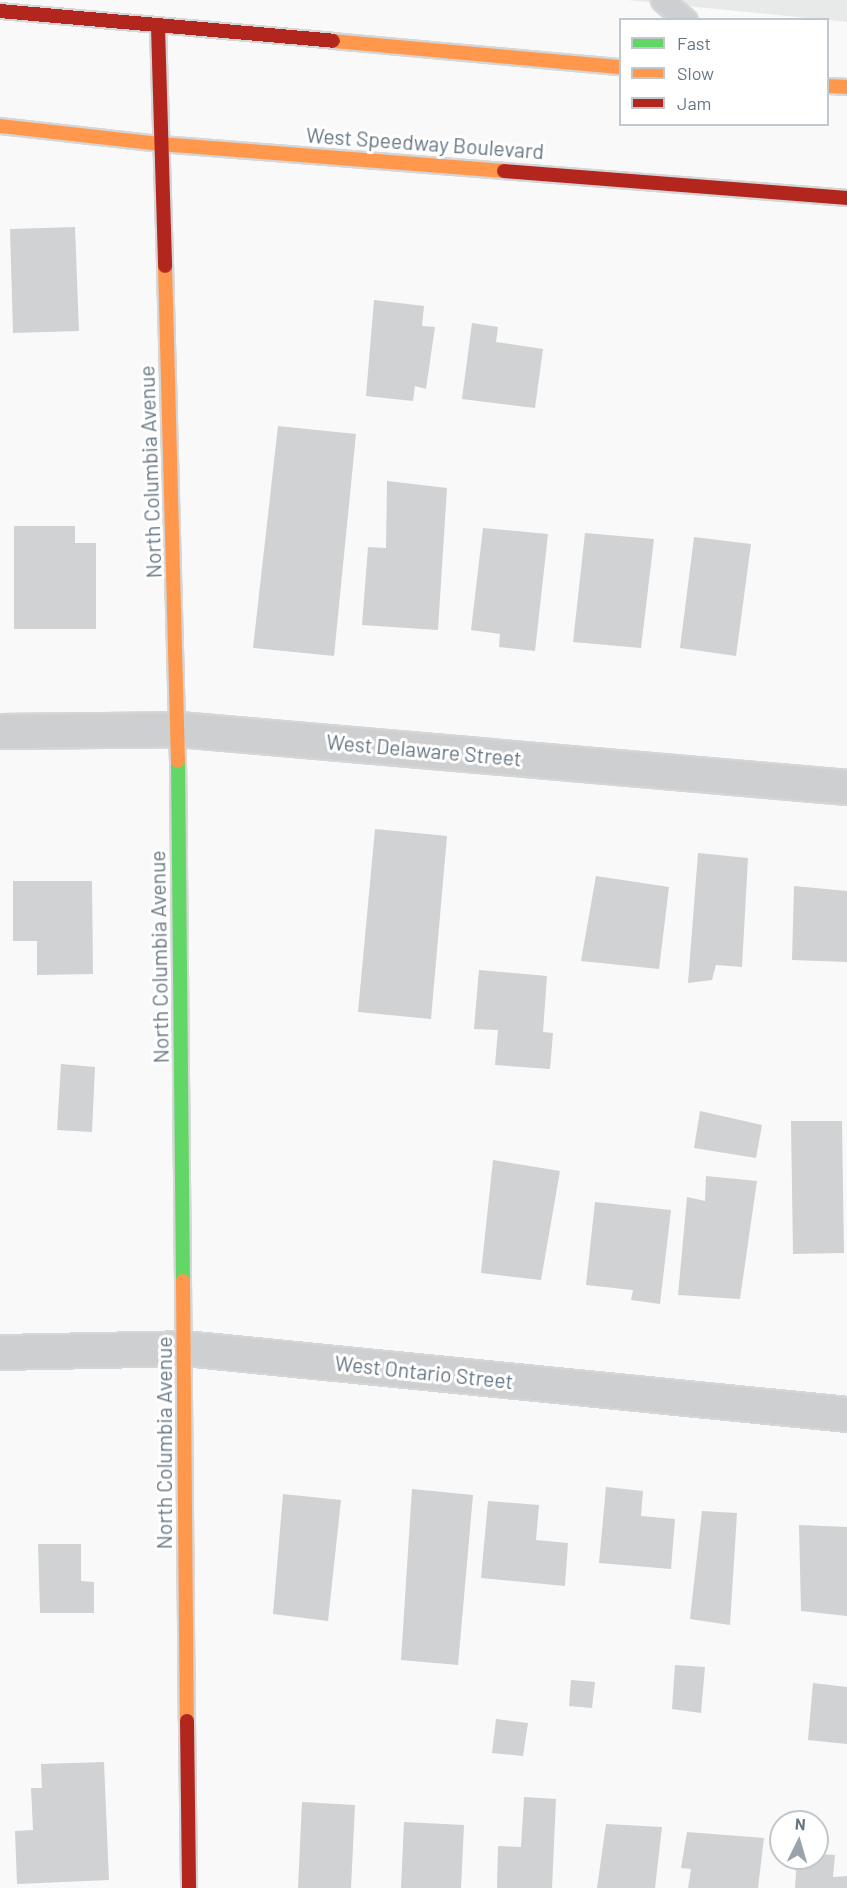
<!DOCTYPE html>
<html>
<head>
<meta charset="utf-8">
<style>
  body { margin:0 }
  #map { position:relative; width:847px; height:1888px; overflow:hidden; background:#f9f9f9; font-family:Barlow,sans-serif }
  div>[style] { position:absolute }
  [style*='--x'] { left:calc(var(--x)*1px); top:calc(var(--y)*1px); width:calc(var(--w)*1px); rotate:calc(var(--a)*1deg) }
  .built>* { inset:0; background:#e8e9e9 }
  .building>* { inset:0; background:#d0d2d3 }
  .roads { filter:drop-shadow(2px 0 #d5d6d7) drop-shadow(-2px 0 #d5d6d7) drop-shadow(0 2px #d5d6d7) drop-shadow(0 -2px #d5d6d7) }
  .lane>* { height:21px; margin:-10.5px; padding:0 10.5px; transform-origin:10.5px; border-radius:10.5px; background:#cecfd0 }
  .street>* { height:33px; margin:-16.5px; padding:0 16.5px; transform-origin:16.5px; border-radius:16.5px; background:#cecfd0 }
  .fast>* { height:14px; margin:-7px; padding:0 7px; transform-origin:7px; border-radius:7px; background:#63d668 }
  .slow>* { height:14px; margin:-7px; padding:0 7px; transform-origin:7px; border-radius:7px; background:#ff974d }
  .jam>* { height:14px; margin:-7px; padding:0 7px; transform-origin:7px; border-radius:7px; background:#b3261e }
  span { translate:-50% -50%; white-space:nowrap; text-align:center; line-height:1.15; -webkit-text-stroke:6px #fff; paint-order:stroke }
  .street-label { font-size:21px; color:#657683 }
  .legend { position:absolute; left:619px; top:18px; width:210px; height:108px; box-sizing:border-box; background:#fff; border:2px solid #c1c8cd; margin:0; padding:8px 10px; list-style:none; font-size:18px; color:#657683 }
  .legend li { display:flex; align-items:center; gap:12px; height:30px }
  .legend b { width:30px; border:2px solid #c1c8cd }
  .north { position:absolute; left:769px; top:1810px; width:60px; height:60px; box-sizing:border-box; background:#fff; border:2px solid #c1c8cd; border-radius:50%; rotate:5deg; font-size:16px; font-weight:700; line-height:24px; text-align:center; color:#657683 }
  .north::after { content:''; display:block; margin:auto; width:21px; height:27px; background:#99a4ac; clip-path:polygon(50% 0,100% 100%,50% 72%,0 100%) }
</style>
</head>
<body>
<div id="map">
  <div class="built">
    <i style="clip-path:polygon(627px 0,847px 0,847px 22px,828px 20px)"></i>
  </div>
  <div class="building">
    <i style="clip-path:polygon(75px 227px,79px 331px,13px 333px,10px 229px)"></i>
    <i style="clip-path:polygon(374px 300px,424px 306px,422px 326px,435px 327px,426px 389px,415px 386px,413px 401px,366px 396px)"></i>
    <i style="clip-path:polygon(472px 323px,498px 327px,496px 342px,543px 349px,535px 408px,462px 399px)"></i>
    <i style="clip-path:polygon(278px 426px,356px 434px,334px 656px,253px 648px)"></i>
    <i style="clip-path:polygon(387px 481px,447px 488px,438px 630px,362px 625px,368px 547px,386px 548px)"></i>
    <i style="clip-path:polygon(14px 526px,75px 526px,75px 543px,96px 543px,96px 629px,14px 629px)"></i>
    <i style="clip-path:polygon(483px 528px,548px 534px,535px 651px,499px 647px,500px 634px,471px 630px)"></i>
    <i style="clip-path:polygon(585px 533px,654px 539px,641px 648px,573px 642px)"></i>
    <i style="clip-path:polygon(694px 537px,751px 544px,736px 656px,680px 648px)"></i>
    <i style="clip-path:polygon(375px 829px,447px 836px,431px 1019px,358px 1012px)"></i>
    <i style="clip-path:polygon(698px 853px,748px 858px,742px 967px,716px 965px,712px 980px,688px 983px)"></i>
    <i style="clip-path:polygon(596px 876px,669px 887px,659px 969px,581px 961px)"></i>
    <i style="clip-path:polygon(13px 881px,92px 881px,93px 974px,37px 975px,37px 941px,13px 941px)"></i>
    <i style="clip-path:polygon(794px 886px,847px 891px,847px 962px,792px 960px)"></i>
    <i style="clip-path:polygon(479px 970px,547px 976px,543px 1032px,553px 1033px,550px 1069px,495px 1065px,498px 1030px,474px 1029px)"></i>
    <i style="clip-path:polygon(61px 1064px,95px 1067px,92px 1132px,57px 1130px)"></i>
    <i style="clip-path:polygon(700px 1111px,762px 1125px,756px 1158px,694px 1148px)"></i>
    <i style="clip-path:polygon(791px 1121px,842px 1121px,844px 1253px,793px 1254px)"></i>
    <i style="clip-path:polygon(493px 1160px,560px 1171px,541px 1280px,481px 1273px)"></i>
    <i style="clip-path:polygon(706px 1176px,757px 1181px,740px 1299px,678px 1295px,687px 1197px,705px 1201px)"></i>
    <i style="clip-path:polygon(595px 1202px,671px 1210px,660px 1304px,631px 1300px,633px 1290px,586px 1285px)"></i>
    <i style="clip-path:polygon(606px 1487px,643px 1491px,641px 1516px,675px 1519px,671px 1569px,599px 1563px)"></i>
    <i style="clip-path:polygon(412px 1489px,473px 1495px,458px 1665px,401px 1660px)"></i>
    <i style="clip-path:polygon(283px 1494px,341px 1500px,328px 1621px,273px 1614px)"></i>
    <i style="clip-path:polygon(488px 1501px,539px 1505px,536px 1540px,568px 1543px,565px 1586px,481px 1578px)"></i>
    <i style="clip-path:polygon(702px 1511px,737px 1513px,730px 1625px,690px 1619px)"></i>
    <i style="clip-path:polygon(799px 1525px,847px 1527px,847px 1616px,801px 1611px)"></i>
    <i style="clip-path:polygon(38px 1544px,81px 1544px,81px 1581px,94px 1582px,94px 1613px,40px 1613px)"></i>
    <i style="clip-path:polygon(675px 1665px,705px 1667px,701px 1713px,672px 1709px)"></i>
    <i style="clip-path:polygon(571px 1680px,595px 1682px,592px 1708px,569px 1706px)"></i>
    <i style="clip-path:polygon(813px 1683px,847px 1687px,847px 1744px,808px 1740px)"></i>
    <i style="clip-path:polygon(496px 1719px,528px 1723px,523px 1756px,492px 1753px)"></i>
    <i style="clip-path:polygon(104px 1762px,109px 1880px,17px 1884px,15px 1831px,33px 1830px,31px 1788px,42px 1788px,41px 1764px)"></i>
    <i style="clip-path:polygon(524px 1797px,556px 1799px,552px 1888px,497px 1888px,498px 1846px,521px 1847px)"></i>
    <i style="clip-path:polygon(302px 1802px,355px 1805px,351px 1888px,298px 1888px)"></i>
    <i style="clip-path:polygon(404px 1822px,464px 1825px,461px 1888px,401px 1888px)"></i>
    <i style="clip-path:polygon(606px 1824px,662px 1827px,655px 1888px,597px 1888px)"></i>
    <i style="clip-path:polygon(687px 1832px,764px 1838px,758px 1888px,688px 1888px,691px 1869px,681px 1868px)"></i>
    <i style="clip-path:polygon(817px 1854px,835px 1855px,833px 1877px,847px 1876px,847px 1888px,795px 1888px,797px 1858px,817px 1858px)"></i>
  </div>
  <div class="roads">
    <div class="lane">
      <i style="--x:662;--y:0;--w:31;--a:40"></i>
    </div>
    <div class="street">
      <i style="--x:0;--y:731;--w:178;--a:-0.6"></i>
      <i style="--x:178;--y:729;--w:672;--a:4.95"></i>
      <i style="--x:0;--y:1352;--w:184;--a:-1.2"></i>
      <i style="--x:184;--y:1348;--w:666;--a:5.68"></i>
    </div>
    <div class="fast">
      <i style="--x:178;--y:761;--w:520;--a:89.45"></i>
    </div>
    <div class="slow">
      <i style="--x:333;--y:41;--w:288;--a:5.2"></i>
      <i style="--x:828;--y:86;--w:19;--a:3"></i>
      <i style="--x:0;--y:126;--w:162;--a:6.4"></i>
      <i style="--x:161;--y:144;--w:344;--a:4.5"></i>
      <i style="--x:165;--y:266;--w:495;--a:88.5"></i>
      <i style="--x:183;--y:1281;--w:440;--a:89.5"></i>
    </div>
    <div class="jam">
      <i style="--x:0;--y:11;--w:334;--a:5.1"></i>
      <i style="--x:158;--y:27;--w:239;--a:88.3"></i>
      <i style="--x:504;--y:171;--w:344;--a:4.5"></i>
      <i style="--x:187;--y:1721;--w:167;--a:89.3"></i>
    </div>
  </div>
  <div class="street-label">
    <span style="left:425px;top:143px;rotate:4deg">West Speedway Boulevard</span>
    <span style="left:150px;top:472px;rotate:-92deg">North Columbia Avenue</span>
    <span style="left:424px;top:750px;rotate:5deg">West Delaware Street</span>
    <span style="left:159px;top:957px;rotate:-91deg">North Columbia Avenue</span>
    <span style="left:424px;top:1372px;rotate:6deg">West Ontario Street</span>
    <span style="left:164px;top:1443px;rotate:-90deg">North Columbia Avenue</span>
  </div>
  <ul class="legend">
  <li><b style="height:8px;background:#63d668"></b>Fast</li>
  <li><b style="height:8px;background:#ff974d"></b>Slow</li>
  <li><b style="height:8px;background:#b3261e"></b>Jam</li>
  </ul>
  <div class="north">N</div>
</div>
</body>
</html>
